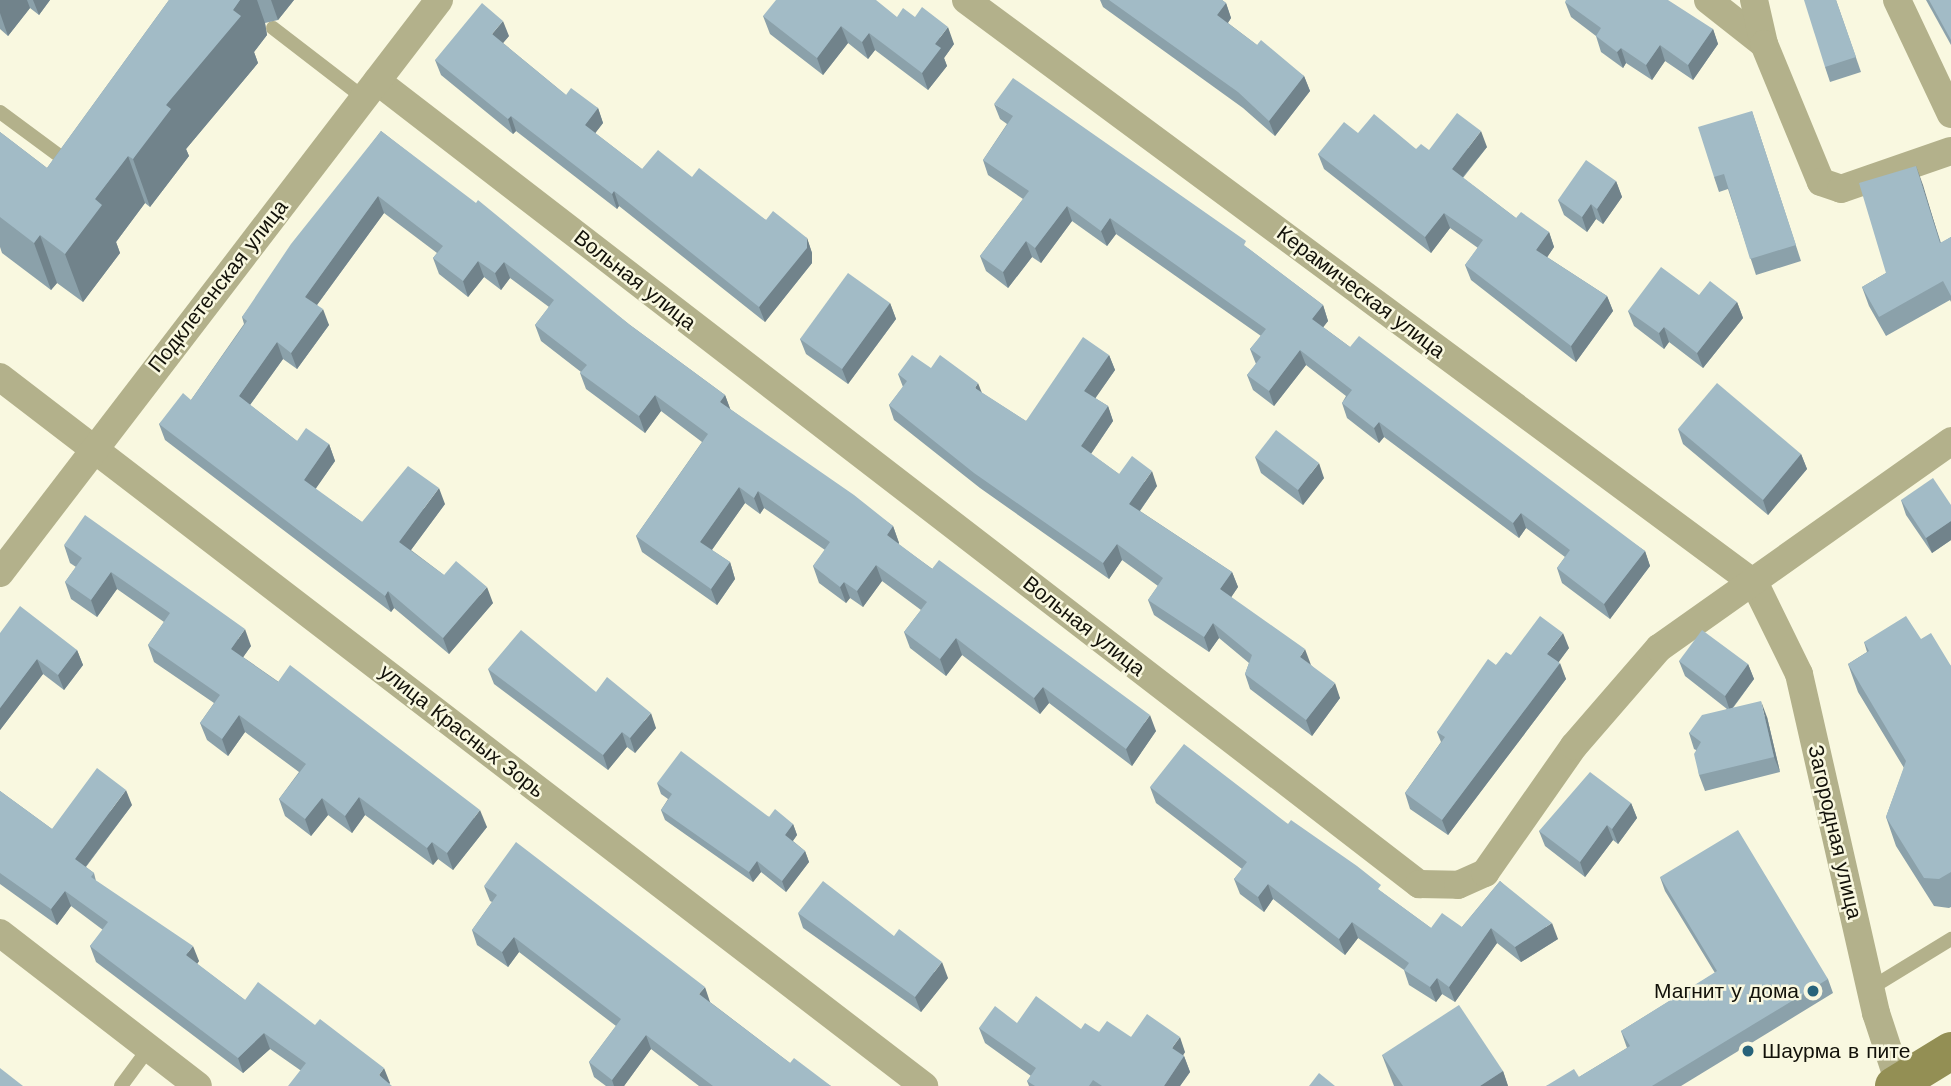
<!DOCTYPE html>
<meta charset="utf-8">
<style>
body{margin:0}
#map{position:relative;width:1951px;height:1086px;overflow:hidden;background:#f9f8e0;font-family:"Work Sans",sans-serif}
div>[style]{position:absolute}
.lane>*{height:14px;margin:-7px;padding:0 7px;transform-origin:7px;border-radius:7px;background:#b3b18b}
.street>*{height:28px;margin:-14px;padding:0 14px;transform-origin:14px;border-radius:14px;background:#b3b18b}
.secondary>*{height:38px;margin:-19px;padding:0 19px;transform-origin:19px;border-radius:19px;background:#938f54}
.wall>*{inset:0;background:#8ba1aa}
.shaded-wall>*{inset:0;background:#71838b}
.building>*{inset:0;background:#a2bbc6}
.dots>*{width:19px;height:19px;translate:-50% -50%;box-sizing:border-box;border:4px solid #f9f8e0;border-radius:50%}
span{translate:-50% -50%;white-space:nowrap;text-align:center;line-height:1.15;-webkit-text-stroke:5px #f9f8e0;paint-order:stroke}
.street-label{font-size:21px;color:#121109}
.poi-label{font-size:21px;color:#121109}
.right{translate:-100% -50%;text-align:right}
.left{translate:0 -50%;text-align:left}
</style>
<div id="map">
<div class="lane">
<div style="left:273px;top:28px;width:115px;rotate:37.6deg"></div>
<div style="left:0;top:112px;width:89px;rotate:36.4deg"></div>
<div style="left:1871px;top:988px;width:94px;rotate:-31.5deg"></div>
<div style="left:121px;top:1086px;width:47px;rotate:-53.6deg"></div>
</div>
<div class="street">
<div style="left:966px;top:0;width:982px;rotate:36.51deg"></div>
<div style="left:1755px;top:584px;width:100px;rotate:63.9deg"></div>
<div style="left:1799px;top:674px;width:348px;rotate:77.2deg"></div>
<div style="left:1876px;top:1013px;width:77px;rotate:71.8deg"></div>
<div style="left:1708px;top:0;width:71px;rotate:38.2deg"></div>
<div style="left:1754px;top:0;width:45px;rotate:77.2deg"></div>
<div style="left:1764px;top:44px;width:149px;rotate:67.6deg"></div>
<div style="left:1821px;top:182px;width:21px;rotate:19deg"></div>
<div style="left:1841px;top:189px;width:116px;rotate:-19.1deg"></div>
<div style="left:1897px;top:0;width:126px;rotate:64.7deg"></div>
<div style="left:377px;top:81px;width:1316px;rotate:37.62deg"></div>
<div style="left:1419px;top:884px;width:39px;rotate:1deg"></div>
<div style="left:1458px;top:885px;width:30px;rotate:-24deg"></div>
<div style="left:1485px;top:873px;width:155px;rotate:-55deg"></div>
<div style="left:1574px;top:746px;width:130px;rotate:-49.1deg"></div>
<div style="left:1659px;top:648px;width:358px;rotate:-35.3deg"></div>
<div style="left:0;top:377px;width:1165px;rotate:37.5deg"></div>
<div style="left:0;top:573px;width:722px;rotate:-52.54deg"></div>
<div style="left:0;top:933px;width:250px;rotate:37.7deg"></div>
</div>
<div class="secondary">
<div style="left:1894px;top:1086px;width:67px;rotate:-31.6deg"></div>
</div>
<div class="wall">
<div style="clip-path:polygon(0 0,50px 0,39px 15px,30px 8px,8px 36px,0 29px)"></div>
<div style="clip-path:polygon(169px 0,294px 0,278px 20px,265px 23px,267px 35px,254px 52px,258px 63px,186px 149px,189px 156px,150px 207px,145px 203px,116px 242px,120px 253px,83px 302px,57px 283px,51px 290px,2px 253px,0 247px,0 132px,47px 168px)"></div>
<div style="clip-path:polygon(1100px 0,1222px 0,1226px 3px,1231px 18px,1228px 23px,1257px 45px,1304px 76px,1310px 91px,1275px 136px,1243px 108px,1103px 7px)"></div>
<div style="clip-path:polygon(1836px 0,1861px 72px,1830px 82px,1825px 67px)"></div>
<div style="clip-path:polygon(1926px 0,1951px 0,1951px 45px)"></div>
<div style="clip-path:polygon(1565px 2px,1713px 29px,1718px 44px,1693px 80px,1665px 61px,1652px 80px,1626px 63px,1623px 68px,1601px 52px,1596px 36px,1571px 17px)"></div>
<div style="clip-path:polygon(763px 16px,897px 17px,954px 44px,944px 58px,947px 66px,928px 90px,875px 50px,868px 59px,848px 43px,823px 75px,770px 34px)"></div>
<div style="clip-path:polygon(509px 36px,503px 43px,566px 95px,598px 108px,603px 123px,595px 133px,642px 169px,692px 177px,766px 220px,807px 238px,812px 253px,812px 263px,765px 322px,619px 206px,617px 209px,516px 131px,513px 134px,441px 75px,435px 60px)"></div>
<div style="clip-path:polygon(994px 104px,1249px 249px,1323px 305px,1328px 321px,1323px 327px,1350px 347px,1645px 551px,1650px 566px,1610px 619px,1562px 583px,1557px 568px,1565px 557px,1526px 528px,1519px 538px,1384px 437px,1379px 443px,1347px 418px,1342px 403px,1346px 396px,1306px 365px,1274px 406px,1253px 390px,1247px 375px,1256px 364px,1250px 349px,1261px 336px,1116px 234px,1107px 246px,1072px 221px,1041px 263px,1032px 257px,1008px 288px,986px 271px,980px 256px,1023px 199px,988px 175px,983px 160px,1007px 124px,1000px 119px)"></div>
<div style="clip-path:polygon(1752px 111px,1801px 261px,1756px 275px,1728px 189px,1719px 192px,1714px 177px)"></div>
<div style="clip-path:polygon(381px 131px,630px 325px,725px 395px,730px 409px,893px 526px,899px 543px,898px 544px,1156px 731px,1132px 766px,1049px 703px,1040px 714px,962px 655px,946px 676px,910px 648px,904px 632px,921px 610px,882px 581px,863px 607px,850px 598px,846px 603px,819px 583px,813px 566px,825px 550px,764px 508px,760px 514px,745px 503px,712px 550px,730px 562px,735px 579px,717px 605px,642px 552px,636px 536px,702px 442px,661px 411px,645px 433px,586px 389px,580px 373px,581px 372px,541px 341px,535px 325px,549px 307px,510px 278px,501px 290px,484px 277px,468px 297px,439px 274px,433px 258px,437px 253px,384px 213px,317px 305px,329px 325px,297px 369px,283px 359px,250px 405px,297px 441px,329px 444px,335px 461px,315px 489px,362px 522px,445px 504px,411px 550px,444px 575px,493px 603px,449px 654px,394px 608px,391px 612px,165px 440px,159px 424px,191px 400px,244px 324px,242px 317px)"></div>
<div style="clip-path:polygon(1358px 133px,1416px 149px,1429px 150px,1487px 147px,1463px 178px,1516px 218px,1549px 232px,1554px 247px,1547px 257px,1607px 296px,1613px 311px,1576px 362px,1471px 280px,1465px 265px,1478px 248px,1450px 228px,1431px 253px,1324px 169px,1318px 154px)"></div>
<div style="clip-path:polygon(1916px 166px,1941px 243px,1951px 237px,1951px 302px,1950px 300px,1886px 336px,1869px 306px,1862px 287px,1886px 273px)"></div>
<div style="clip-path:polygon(1616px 181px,1622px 197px,1603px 224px,1596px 219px,1587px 232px,1564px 215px,1558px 200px)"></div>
<div style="clip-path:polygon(1699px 295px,1737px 302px,1743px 318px,1703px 368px,1669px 342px,1664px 349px,1634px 326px,1628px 311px)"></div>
<div style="clip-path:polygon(890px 303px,896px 319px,848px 384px,806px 354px,800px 339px)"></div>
<div style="clip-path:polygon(1109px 355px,1115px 370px,1095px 398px,1108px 406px,1113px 421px,1091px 454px,1119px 474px,1157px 486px,1140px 511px,1232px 572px,1238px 587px,1231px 597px,1311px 665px,1340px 698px,1312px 736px,1250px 689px,1245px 674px,1249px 663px,1219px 638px,1209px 652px,1154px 615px,1148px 600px,1158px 586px,1122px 560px,1109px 579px,980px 488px,894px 420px,889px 405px,903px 387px,898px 374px,931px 368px,982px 393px,1026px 421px)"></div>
<div style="clip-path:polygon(1678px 429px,1801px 454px,1807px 469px,1768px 515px,1683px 444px)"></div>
<div style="clip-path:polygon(1255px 457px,1324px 478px,1303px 505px,1261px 473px)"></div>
<div style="clip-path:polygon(1901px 500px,1951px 505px,1951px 540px,1932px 553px,1906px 515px)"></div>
<div style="clip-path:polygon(64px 545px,251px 646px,243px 657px,487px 827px,453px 870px,438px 859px,433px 865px,365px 815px,352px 833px,328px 815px,311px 836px,285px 816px,279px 799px,299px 772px,245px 732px,228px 756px,207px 740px,200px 723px,214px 703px,154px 662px,148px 645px,164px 622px,117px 589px,97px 617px,71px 599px,65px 582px,76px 567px,70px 563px)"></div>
<div style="clip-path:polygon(0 633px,77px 650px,83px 665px,64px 690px,43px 674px,0 730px)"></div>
<div style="clip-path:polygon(1921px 639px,1951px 666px,1951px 907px,1949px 908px,1934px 906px,1896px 846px,1886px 817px,1904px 768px,1858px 692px,1848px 664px,1867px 652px,1864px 642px)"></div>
<div style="clip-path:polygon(1569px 648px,1558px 662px,1566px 679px,1448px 835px,1410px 809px,1405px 793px,1441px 742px,1437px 732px,1496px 665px,1511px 655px)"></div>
<div style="clip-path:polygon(1679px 661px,1748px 664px,1754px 679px,1733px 708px,1767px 717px,1780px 772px,1705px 791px,1699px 775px,1696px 750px,1694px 749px,1689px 733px,1727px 709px,1685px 676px)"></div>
<div style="clip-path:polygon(488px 669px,596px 692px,656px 728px,635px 753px,627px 747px,608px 770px,494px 684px)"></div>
<div style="clip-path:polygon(657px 783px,793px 824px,797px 835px,793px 841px,805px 851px,809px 862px,786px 892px,761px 872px,753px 882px,665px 820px,661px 810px,668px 799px,661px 794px)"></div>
<div style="clip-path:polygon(1150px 787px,1288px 824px,1431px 928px,1462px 927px,1500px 881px,1558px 939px,1521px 962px,1497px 943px,1455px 1002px,1442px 994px,1436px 1002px,1409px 985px,1404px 970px,1358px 938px,1345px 955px,1273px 899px,1264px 912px,1240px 894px,1234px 879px,1242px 869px,1156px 803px)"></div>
<div style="clip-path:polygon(0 791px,52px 829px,132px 805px,86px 867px,94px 873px,96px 881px,199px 961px,197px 964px,245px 1000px,390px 1083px,300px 1070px,270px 1049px,243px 1073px,96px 962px,90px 946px,103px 930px,71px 906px,57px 925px,0 884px)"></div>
<div style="clip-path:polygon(1631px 803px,1637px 818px,1618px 844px,1613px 840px,1585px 877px,1545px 846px,1539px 831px)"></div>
<div style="clip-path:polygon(1660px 877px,1828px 979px,1833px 993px,1681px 1086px,1546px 1086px,1579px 1077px,1627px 1048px,1621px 1031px,1715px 973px,1665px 891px)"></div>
<div style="clip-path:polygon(484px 886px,710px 1002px,790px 1063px,831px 1086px,699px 1086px,651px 1049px,624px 1086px,606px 1086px,594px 1077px,589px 1062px,616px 1026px,519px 952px,508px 967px,477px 945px,472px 930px,492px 902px,490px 901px)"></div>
<div style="clip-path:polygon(798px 913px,948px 978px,921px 1012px,803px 928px)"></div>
<div style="clip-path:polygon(1017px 1023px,1081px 1029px,1131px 1037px,1185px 1052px,1183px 1055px,1184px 1056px,1190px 1072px,1180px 1086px,1029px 1086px,1027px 1081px,1031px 1076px,985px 1043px,979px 1028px)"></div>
<div style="clip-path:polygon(1382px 1055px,1503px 1071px,1508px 1086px,1394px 1086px)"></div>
</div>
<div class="shaded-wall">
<div style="clip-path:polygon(0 0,27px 0,30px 8px,8px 36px,0 13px)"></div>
<div style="clip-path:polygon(33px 0,50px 0,39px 15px)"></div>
<div style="clip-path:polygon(240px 0,257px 0,265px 23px,267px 35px,254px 52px,258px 63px,186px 149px,189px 156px,150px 207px,133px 159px,166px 105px)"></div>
<div style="clip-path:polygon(271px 0,294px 0,278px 20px)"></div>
<div style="clip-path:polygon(1226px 3px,1231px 18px,1223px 30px,1217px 15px)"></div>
<div style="clip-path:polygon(503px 21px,509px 36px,497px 50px,492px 34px)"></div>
<div style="clip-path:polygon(841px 26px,848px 43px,823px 75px,817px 58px)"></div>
<div style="clip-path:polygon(948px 27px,954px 44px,944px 58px,947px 66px,928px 90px,922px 73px,935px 44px)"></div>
<div style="clip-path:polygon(1713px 29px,1718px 44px,1693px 80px,1688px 65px)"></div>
<div style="clip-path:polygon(869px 33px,875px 50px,868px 59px,862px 42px)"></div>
<div style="clip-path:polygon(1660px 45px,1665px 61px,1652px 80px,1646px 65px)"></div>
<div style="clip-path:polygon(1621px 48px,1626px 63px,1623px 68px,1617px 52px)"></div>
<div style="clip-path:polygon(1304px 76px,1310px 91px,1275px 136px,1269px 121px)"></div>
<div style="clip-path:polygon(598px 108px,603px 123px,590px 140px,585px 125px)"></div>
<div style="clip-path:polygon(511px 116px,516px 131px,513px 134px,508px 119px)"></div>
<div style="clip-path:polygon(1481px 131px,1487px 147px,1457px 184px,1452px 169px)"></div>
<div style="clip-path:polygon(128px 156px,145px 203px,116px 242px,120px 253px,83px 302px,65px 254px,95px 199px)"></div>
<div style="clip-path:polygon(1916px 166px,1923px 185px,1946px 262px,1940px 243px)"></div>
<div style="clip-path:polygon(1616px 181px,1622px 197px,1603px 224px,1597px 209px)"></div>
<div style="clip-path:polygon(614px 191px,619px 206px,617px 209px,612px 194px)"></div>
<div style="clip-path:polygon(378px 196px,384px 213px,311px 313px,305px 297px)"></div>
<div style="clip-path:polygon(1591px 204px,1596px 219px,1587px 232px,1582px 217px)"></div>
<div style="clip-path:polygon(1067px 206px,1072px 221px,1041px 263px,1035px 248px)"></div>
<div style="clip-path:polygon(1444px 213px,1450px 228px,1431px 253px,1425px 237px)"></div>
<div style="clip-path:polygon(1110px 218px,1116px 234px,1107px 246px,1101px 231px)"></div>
<div style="clip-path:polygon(1549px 232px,1554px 247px,1542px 265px,1536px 250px)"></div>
<div style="clip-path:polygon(40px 235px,57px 283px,51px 290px,34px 243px)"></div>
<div style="clip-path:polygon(807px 238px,812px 253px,812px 263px,765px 322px,759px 307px)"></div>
<div style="clip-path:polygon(1026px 241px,1032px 257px,1008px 288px,1003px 272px)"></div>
<div style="clip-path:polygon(478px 261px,484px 277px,468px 297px,463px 281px)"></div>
<div style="clip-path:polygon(504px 262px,510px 278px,501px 290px,495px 273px)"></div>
<div style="clip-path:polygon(1607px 296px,1613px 311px,1576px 362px,1571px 346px)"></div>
<div style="clip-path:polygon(1737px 302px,1743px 318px,1703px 368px,1697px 353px)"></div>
<div style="clip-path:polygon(890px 303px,896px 319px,848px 384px,842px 369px)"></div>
<div style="clip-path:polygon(1323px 305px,1328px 321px,1318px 334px,1312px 319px)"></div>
<div style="clip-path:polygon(323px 309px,329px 325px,297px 369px,291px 353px)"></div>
<div style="clip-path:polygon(1664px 327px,1669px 342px,1664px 349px,1659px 333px)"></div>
<div style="clip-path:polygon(277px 342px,283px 359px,244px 413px,239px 396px)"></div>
<div style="clip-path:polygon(1300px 350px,1306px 365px,1274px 406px,1269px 391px)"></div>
<div style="clip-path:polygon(1109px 355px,1115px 370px,1090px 406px,1084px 391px)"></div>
<div style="clip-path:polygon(978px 383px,984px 398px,975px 388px)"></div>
<div style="clip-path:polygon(655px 395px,661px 411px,645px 433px,639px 416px)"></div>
<div style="clip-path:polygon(725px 395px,731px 411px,720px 402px)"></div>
<div style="clip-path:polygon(1108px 406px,1113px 421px,1086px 461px,1081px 446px)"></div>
<div style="clip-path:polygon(1379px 422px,1384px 437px,1379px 443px,1374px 428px)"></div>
<div style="clip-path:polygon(329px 444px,335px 461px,310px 497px,304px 480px)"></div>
<div style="clip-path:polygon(1801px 454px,1807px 469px,1768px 515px,1763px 500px)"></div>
<div style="clip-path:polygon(1319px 463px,1324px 478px,1303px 505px,1298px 490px)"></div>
<div style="clip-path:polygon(1152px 471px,1157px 486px,1134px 519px,1129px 504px)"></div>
<div style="clip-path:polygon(739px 487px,745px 503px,706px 558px,700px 542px)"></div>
<div style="clip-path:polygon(439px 488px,445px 504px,405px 558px,399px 542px)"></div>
<div style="clip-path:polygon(758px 491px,764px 508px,760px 514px,754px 498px)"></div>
<div style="clip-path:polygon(1521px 513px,1526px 528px,1519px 538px,1513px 523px)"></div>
<div style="clip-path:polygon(1951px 521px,1951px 540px,1932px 553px,1926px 538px)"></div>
<div style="clip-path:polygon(893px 526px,899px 543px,893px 551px,887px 535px)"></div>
<div style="clip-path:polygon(1117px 544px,1122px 560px,1109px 579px,1103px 563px)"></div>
<div style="clip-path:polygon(1645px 551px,1650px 566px,1610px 619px,1604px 604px)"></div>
<div style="clip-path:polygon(730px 562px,735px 579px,717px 605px,711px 589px)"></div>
<div style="clip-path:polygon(876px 565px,882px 581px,863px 607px,857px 591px)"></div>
<div style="clip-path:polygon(111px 572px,117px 589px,97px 617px,91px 600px)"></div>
<div style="clip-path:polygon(1232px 572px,1238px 587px,1226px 605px,1220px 589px)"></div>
<div style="clip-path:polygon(844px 582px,850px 598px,846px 603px,840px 587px)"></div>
<div style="clip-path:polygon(487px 587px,493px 603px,449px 654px,443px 638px)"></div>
<div style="clip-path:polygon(388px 591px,394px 608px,391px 612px,385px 596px)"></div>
<div style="clip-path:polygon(1213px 623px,1219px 638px,1209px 652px,1204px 637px)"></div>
<div style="clip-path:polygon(245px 629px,251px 646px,237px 666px,231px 649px)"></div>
<div style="clip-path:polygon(1563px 633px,1569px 648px,1553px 670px,1547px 654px)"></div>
<div style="clip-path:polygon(956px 638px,962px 655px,946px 676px,940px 659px)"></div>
<div style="clip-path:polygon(1305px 649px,1311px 665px,1300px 657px)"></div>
<div style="clip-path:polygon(77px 650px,83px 665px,64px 690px,58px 675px)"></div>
<div style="clip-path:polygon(37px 659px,43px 674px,0 730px,0 708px)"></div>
<div style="clip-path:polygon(1560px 663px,1566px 679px,1448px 835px,1442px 820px)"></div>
<div style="clip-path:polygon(1748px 664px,1754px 679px,1730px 711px,1725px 696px)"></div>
<div style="clip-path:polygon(1335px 683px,1340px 698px,1312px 736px,1306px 720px)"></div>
<div style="clip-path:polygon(1043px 687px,1049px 703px,1040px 714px,1034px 698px)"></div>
<div style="clip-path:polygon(1761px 701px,1767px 717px,1780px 772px,1774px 757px)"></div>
<div style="clip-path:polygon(651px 713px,656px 728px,635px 753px,630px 738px)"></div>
<div style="clip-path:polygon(239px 715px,245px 732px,228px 756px,222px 739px)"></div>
<div style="clip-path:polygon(1150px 715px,1156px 731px,1132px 766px,1126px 749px)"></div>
<div style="clip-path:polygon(622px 732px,627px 747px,608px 770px,603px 755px)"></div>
<div style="clip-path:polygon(126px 790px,132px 805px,80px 874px,75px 859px)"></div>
<div style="clip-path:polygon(359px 797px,365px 815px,352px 833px,345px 816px)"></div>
<div style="clip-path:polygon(322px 798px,328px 815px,311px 836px,305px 819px)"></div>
<div style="clip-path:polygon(1631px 803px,1637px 818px,1618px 844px,1612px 829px)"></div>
<div style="clip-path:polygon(480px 810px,487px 827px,453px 870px,447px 853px)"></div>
<div style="clip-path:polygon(793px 824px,797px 835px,789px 846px,785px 835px)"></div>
<div style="clip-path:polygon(1607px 825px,1613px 840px,1585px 877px,1580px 862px)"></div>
<div style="clip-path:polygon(432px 842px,438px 859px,433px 865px,427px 848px)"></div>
<div style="clip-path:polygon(805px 851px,809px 862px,786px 892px,782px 881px)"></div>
<div style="clip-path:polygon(757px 861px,761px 872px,753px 882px,749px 872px)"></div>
<div style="clip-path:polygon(1268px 884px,1273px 899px,1264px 912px,1258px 897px)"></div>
<div style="clip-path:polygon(65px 891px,71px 906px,57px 925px,51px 909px)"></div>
<div style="clip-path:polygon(1352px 922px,1358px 938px,1345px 955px,1339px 939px)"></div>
<div style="clip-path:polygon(1552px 923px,1558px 939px,1521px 962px,1515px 947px)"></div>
<div style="clip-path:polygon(1491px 928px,1497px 943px,1455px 1002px,1449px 987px)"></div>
<div style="clip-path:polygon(514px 937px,519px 952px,508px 967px,502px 952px)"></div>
<div style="clip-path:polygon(193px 946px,199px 961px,192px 971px,186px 955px)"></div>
<div style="clip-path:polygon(942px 962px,948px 978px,921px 1012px,915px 997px)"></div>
<div style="clip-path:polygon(1437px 978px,1442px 994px,1436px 1002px,1430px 987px)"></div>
<div style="clip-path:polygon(705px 987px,710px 1002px,704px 1009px,699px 994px)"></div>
<div style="clip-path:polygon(264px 1033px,270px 1049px,243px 1073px,238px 1058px)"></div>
<div style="clip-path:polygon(646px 1035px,651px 1049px,624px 1086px,614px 1086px,612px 1080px)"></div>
<div style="clip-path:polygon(1180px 1037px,1185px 1052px,1178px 1063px,1172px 1048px)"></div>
<div style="clip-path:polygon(1184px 1056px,1190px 1072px,1180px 1086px,1164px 1086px)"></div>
<div style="clip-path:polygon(384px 1068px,390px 1083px,388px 1086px,379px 1075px)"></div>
<div style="clip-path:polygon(1503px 1071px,1508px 1086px,1480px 1086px)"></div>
</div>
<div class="building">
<div style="clip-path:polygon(169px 0,240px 0,233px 10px,241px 16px,166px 105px,171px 109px,133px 159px,128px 156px,95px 199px,102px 205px,65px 254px,40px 235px,34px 243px,0 217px,0 132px,47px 168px)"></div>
<div style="clip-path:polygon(776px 0,876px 0,897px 17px,903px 8px,915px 17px,922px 7px,948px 27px,935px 44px,941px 48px,922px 73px,869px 33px,862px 42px,841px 26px,817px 58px,763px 16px)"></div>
<div style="clip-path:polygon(1109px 0,1222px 0,1226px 3px,1217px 15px,1257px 45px,1261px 40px,1304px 76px,1269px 121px,1238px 92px)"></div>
<div style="clip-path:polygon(1566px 0,1668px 0,1713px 29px,1688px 65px,1660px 45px,1646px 65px,1621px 48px,1617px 52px,1596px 36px,1601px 28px,1565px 2px)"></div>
<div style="clip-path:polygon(1804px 0,1836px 0,1856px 57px,1825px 67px)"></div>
<div style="clip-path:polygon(1929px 0,1951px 0,1951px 40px)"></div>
<div style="clip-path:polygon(482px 3px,503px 21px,492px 34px,566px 95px,571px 88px,598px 108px,585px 125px,642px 169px,658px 150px,692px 177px,699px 168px,766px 220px,773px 211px,807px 238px,807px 248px,759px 307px,614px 191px,612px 194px,511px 116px,508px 119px,435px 60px)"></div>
<div style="clip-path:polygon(1013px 78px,1246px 241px,1244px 245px,1323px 305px,1312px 319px,1350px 347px,1359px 336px,1645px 551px,1604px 604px,1557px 568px,1570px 550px,1521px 513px,1513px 523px,1379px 422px,1374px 428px,1342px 403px,1352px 390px,1300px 350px,1269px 391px,1247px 375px,1261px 357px,1250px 349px,1266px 329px,1110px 218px,1101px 231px,1067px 206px,1035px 248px,1026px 241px,1003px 272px,980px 256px,1029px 191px,983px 160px,1013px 116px,994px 104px)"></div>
<div style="clip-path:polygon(1752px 111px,1796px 245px,1750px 259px,1724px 174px,1714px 177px,1698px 127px)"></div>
<div style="clip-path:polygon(1457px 113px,1481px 131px,1452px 169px,1516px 218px,1521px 212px,1549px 232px,1536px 250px,1607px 296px,1571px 346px,1465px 265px,1483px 240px,1444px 213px,1425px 237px,1318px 154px,1344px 122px,1358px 133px,1374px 114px,1416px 149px,1421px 144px,1429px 150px)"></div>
<div style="clip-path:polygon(381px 131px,476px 203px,478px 200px,630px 325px,725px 395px,720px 402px,854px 495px,893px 526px,887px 535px,932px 569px,939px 560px,1150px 715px,1126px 749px,1043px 687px,1034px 698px,956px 638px,940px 659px,904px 632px,927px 602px,876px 565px,857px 591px,844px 582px,840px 587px,813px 566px,830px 542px,758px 491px,754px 498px,739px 487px,700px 542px,730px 562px,711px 589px,636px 536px,708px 434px,655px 395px,639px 416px,580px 373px,587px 365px,535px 325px,554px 300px,504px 262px,495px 273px,478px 261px,463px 281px,433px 258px,443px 246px,378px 196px,305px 297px,323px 309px,291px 353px,277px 342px,239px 396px,297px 441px,306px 428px,329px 444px,304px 480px,362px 522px,408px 466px,439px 488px,399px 542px,444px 575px,456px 561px,487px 587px,443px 638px,388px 591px,385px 596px,159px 424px,183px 393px,191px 400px,247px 321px,242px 317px,291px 244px)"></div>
<div style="clip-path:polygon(1586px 160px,1616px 181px,1597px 209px,1591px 204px,1582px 217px,1558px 200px)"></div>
<div style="clip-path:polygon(1916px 166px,1940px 243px,1951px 237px,1951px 296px,1943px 281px,1879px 317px,1862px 287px,1886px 273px,1859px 183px)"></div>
<div style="clip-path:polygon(1661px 267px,1699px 295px,1710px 281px,1737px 302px,1697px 353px,1664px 327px,1659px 333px,1628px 311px)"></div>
<div style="clip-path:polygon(848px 273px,890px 303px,842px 369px,800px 339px)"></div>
<div style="clip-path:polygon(1083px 337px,1109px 355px,1084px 391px,1108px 406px,1081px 446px,1119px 474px,1132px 456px,1152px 471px,1129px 504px,1232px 572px,1220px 589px,1305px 649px,1300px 657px,1335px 683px,1306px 720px,1245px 674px,1252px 655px,1213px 623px,1204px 637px,1148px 600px,1163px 578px,1117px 544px,1103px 563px,974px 473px,889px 405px,907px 381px,898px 374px,912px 355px,931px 368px,940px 355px,978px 383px,975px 388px,1026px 421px)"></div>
<div style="clip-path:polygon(1717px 383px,1801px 454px,1763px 500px,1678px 429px)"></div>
<div style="clip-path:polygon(1276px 430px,1319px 463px,1298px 490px,1255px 457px)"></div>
<div style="clip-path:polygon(1933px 478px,1951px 505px,1951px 521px,1926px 538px,1901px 500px)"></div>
<div style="clip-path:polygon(85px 515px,245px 629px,231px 649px,278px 682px,290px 665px,480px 810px,447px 853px,432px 842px,427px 848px,359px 797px,345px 816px,322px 798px,305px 819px,279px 799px,306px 764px,239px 715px,222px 739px,200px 723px,220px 695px,148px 645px,170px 613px,111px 572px,91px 600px,65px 582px,82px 558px,64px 545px)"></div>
<div style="clip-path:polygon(20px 606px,77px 650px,58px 675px,37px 659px,0 708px,0 633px)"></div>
<div style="clip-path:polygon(1540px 616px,1563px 633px,1547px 654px,1560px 663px,1442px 820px,1405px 793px,1445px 737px,1437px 732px,1488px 659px,1496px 665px,1506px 652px,1511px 655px)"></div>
<div style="clip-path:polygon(1906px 616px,1921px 639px,1931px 633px,1951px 666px,1951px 872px,1939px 879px,1924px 878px,1886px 817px,1906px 761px,1848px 664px,1869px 651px,1864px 642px)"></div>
<div style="clip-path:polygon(521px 630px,596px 692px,607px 677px,651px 713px,630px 738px,622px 732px,603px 755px,488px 669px)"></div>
<div style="clip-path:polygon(1702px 630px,1748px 664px,1725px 696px,1679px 661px)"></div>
<div style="clip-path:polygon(1761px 701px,1774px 757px,1699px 775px,1694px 754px,1701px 742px,1689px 733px,1702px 715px)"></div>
<div style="clip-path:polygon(1184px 744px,1288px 824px,1291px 820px,1357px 866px,1381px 885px,1378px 889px,1431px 928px,1442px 913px,1462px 927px,1500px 881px,1552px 923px,1515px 947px,1491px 928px,1449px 987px,1437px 978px,1430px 987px,1404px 970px,1409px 963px,1352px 922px,1339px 939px,1268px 884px,1258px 897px,1234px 879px,1247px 862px,1150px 787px)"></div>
<div style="clip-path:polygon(681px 751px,769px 817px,775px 809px,793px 824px,785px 835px,805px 851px,782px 881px,757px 861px,749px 872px,661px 810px,672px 794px,657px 783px)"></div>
<div style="clip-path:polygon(97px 768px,126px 790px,75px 859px,94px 873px,91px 877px,193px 946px,186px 955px,245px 1000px,258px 982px,315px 1025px,320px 1019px,384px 1068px,379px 1075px,392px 1086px,288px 1086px,306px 1063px,264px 1033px,238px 1058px,90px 946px,108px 922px,65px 891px,51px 909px,0 873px,0 791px,52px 829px)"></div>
<div style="clip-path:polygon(1590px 772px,1631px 803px,1612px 829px,1607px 825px,1580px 862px,1539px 831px)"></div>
<div style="clip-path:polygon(1738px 830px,1828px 979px,1652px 1086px,1546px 1086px,1574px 1069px,1579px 1077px,1630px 1046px,1621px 1031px,1717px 971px,1660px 877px)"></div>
<div style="clip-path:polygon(516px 842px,705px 987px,699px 994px,790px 1063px,794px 1058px,831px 1086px,713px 1086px,646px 1035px,612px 1080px,589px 1062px,621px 1019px,514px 937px,502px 952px,472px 930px,497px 895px,484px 886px)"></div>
<div style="clip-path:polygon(823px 881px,894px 936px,899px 929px,942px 962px,915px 997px,798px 913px)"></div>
<div style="clip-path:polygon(1036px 996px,1081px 1029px,1085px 1023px,1099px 1032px,1107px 1021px,1131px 1037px,1147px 1014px,1180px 1037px,1172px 1048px,1184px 1056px,1164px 1086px,1102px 1086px,1093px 1080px,1089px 1086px,1035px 1086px,1027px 1081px,1036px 1068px,979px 1028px,995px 1006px,1017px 1023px)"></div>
<div style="clip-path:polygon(1459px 1005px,1503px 1071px,1480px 1086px,1403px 1086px,1382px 1055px)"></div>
<div style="clip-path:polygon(0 1068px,23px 1086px,0 1086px)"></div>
<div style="clip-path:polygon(1319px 1073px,1335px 1086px,1309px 1086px)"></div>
</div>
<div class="dots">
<div style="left:1813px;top:991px;background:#27637a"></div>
<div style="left:1748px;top:1051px;background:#27637a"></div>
</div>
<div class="street-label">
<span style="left:635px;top:280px;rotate:38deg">Вольная улица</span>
<span style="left:218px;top:286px;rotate:-52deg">Подклетенская улица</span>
<span style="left:1361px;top:292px;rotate:37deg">Керамическая улица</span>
<span style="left:1084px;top:626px;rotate:38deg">Вольная улица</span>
<span style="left:462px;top:731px;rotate:38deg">улица Красных Зорь</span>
<span style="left:1835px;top:832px;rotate:77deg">Загородная улица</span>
</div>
<div class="poi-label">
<span class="right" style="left:1799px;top:991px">Магнит у дома</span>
<span class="left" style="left:1762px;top:1051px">Шаурма в пите</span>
</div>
</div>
